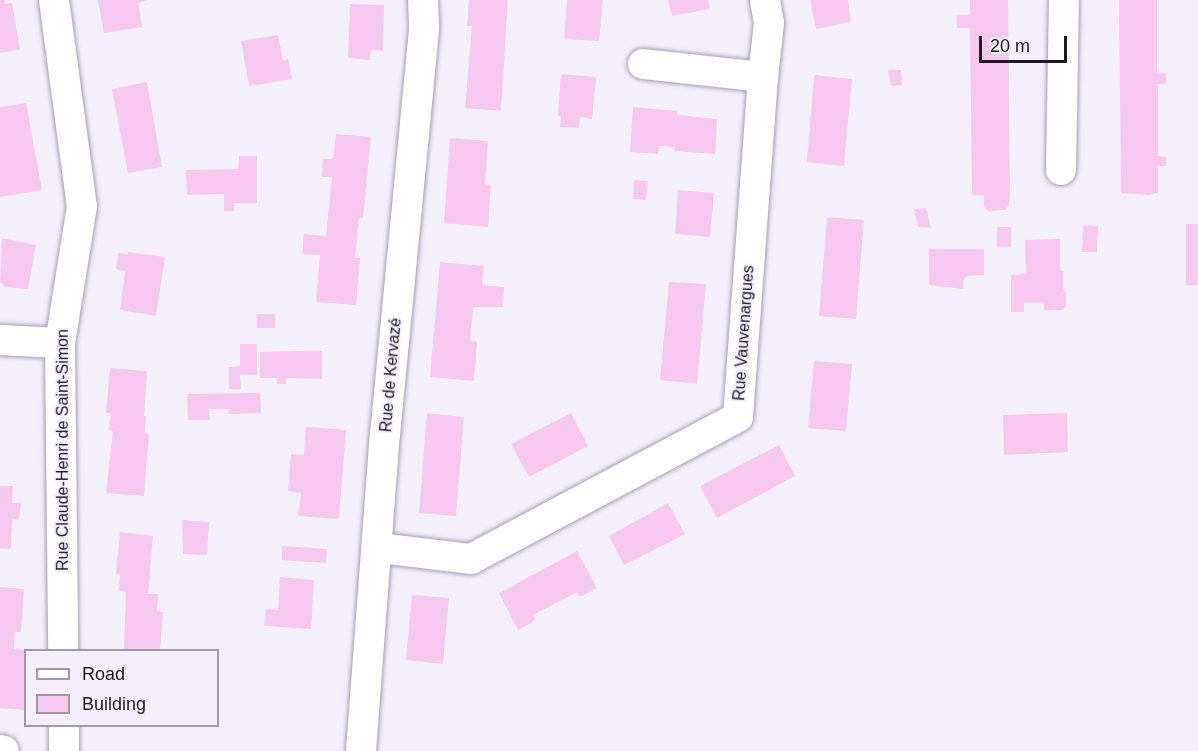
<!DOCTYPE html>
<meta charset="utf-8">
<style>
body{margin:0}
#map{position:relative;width:1198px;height:751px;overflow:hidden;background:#f4f0fb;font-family:Helvetica,sans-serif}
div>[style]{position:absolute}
.building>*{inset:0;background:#f6c8ef}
.roads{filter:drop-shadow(0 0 2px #a89eb7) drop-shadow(0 0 2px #a89eb7)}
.minor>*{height:30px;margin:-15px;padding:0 15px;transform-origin:15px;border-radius:15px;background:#fff}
span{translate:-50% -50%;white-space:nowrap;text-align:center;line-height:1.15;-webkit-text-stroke:4.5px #f4f0fb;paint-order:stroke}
.street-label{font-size:16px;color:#1d1922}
.legend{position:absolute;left:24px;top:649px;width:195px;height:78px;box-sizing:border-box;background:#f4f0fb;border:2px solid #9e9aa4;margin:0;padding:8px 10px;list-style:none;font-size:18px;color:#1d1922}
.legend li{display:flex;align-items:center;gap:12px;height:30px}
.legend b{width:30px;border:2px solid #9e9aa4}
.scale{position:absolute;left:979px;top:36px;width:88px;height:27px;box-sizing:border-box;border:3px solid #1d1922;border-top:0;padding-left:8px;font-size:18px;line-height:21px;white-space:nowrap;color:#1d1922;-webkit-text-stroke:4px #f4f0fb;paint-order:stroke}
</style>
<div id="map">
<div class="building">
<div style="clip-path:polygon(0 0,5px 0,5px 4px,12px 3px,20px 49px,0 53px)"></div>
<div style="clip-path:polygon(98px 0,147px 0,138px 3px,142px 27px,104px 33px)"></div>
<div style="clip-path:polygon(469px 0,508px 0,501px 111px,465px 108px,472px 26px,467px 26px)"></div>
<div style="clip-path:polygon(567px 0,603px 0,599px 41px,564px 39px)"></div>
<div style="clip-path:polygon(668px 0,708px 0,710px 9px,672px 16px)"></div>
<div style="clip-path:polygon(810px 0,848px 0,851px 22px,816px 29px)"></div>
<div style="clip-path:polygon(970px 0,1008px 0,1010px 195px,1009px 206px,1005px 210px,988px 211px,984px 207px,984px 195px,972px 195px,970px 28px,957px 28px,957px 15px,970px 15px)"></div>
<div style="clip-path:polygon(1119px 0,1157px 0,1157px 73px,1166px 73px,1166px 84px,1158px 84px,1158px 156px,1166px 157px,1166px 166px,1158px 166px,1158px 193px,1149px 195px,1121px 193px)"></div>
<div style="clip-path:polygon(350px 4px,384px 5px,383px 51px,371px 50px,370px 60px,348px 58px)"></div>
<div style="clip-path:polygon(278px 35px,283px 61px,288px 59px,292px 79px,249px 86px,241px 41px)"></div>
<div style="clip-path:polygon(888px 70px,901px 70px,902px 85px,891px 86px)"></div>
<div style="clip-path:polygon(561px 74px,596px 77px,592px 119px,580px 117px,579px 128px,560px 127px,561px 116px,558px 116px)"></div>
<div style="clip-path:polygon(814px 75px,852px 79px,844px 166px,807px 162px)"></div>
<div style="clip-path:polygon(147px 82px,162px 167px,128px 173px,112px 89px)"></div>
<div style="clip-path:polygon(26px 103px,42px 190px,0 197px,0 107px)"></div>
<div style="clip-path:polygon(633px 107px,678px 111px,677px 115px,717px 119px,715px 154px,674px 151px,675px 147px,659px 146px,658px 154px,630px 152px)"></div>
<div style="clip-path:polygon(336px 134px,371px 137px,363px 218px,359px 218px,355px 258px,360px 258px,356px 305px,316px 302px,320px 255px,302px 254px,304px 234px,326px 236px,332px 177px,322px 177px,323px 159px,333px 159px)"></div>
<div style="clip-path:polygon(450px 138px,488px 141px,485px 184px,491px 185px,488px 227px,444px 223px)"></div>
<div style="clip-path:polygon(239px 156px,257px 156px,257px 203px,234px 203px,234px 211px,224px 211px,224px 194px,187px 195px,186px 170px,238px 169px)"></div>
<div style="clip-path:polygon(634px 180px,648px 181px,646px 200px,633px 199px)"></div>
<div style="clip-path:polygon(678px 190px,714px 193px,710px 237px,675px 234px)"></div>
<div style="clip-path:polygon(926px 208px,931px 228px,918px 227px,914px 209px)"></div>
<div style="clip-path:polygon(827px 217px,864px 220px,856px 319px,819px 316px)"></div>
<div style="clip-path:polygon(1186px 224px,1198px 224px,1198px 285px,1186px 285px)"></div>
<div style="clip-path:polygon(1083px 225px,1098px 226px,1097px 252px,1082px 252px)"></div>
<div style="clip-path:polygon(997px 227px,1011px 227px,1011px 247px,997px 247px)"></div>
<div style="clip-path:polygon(2px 238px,36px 245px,28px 289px,4px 287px,4px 284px,0 283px)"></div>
<div style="clip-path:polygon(1060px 239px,1060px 270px,1063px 271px,1063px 289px,1066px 292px,1066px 306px,1063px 310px,1044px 310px,1044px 303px,1024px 303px,1024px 312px,1011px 312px,1011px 275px,1026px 274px,1025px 240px)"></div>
<div style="clip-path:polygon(929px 249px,984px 249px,984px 275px,967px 276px,963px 280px,963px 289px,929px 285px)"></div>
<div style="clip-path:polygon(128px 252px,165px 257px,156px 316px,120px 310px,125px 271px,116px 269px,118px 253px,128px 254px)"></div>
<div style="clip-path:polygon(440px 262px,484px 266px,482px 285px,504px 287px,503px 307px,473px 307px,470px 341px,477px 342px,474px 381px,430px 377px)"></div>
<div style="clip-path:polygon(669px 282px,706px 284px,697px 384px,660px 380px)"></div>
<div style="clip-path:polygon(257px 314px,275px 314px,275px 328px,257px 328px)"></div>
<div style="clip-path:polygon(240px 344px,257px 344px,257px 375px,240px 375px,241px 389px,229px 389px,229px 367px,240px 366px)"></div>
<div style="clip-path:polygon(301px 351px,322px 351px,322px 379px,286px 378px,286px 384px,277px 384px,277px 378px,260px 378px,260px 352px)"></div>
<div style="clip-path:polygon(814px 361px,852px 364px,846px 431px,808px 428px)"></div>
<div style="clip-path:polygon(110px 368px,147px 371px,144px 416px,146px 416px,145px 433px,149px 434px,144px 496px,106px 493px,113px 431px,109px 430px,111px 413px,106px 413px)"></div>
<div style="clip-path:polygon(260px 393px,261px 413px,229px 414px,229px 409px,209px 409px,210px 420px,188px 420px,187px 394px)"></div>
<div style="clip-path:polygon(427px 413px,464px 417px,456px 516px,419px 513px)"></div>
<div style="clip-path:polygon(571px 413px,588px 446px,529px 477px,511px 444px)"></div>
<div style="clip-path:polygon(1067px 413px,1068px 452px,1004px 455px,1003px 415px)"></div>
<div style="clip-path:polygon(306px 427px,346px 430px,339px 519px,298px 516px,301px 493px,288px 491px,291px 454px,304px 455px)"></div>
<div style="clip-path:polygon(779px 445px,795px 476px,717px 518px,700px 486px)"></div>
<div style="clip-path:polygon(0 486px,13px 486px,12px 503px,21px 503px,19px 520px,12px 519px,11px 549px,0 548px)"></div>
<div style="clip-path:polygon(668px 503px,685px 534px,624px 565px,609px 536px)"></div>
<div style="clip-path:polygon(182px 520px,209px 522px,207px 555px,183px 554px)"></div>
<div style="clip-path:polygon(120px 532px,153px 536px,148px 594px,158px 594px,157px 611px,163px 612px,160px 650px,124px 650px,126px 592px,119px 591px,120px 575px,116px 574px)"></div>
<div style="clip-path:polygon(282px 546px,327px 549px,326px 563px,282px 560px)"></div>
<div style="clip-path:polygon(577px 551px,597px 588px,580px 597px,577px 592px,533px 615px,536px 620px,518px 630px,499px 593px)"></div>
<div style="clip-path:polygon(280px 577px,314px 580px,311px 629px,264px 626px,266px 609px,278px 610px)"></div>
<div style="clip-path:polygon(0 587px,24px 589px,21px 632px,15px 632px,14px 649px,25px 650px,25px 710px,0 708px)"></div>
<div style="clip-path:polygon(412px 595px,449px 598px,443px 664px,406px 660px)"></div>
</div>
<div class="roads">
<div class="minor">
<div style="left:54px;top:0;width:208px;rotate:82.3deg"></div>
<div style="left:82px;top:206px;width:139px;rotate:99.1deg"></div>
<div style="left:60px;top:343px;width:307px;rotate:89.4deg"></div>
<div style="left:643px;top:64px;width:121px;rotate:6.2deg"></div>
<div style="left:1061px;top:170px;width:170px;rotate:-89deg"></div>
<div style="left:0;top:340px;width:60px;rotate:2.9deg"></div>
<div style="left:379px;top:548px;width:93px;rotate:6.8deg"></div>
<div style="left:471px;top:559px;width:302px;rotate:-28deg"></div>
<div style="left:738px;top:417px;width:341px;rotate:-85.8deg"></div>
<div style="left:763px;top:77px;width:54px;rotate:-83.7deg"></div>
<div style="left:769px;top:23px;width:23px;rotate:-100deg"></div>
<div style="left:64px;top:726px;width:25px;rotate:90deg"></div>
<div style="left:0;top:750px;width:4px;rotate:14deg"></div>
<div style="left:361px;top:751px;width:317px;rotate:-85.7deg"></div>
<div style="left:385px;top:435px;width:410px;rotate:-84.5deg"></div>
<div style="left:424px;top:27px;width:27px;rotate:-92deg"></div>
</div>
</div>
<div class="street-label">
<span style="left:744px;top:333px;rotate:-86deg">Rue Vauvenargues</span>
<span style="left:391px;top:375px;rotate:-85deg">Rue de Kervazé</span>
<span style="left:63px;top:450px;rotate:-90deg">Rue Claude-Henri de Saint-Simon</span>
</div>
<ul class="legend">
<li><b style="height:8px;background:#fff"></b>Road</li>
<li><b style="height:16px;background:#f6c8ef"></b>Building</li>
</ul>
<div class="scale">20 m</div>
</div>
